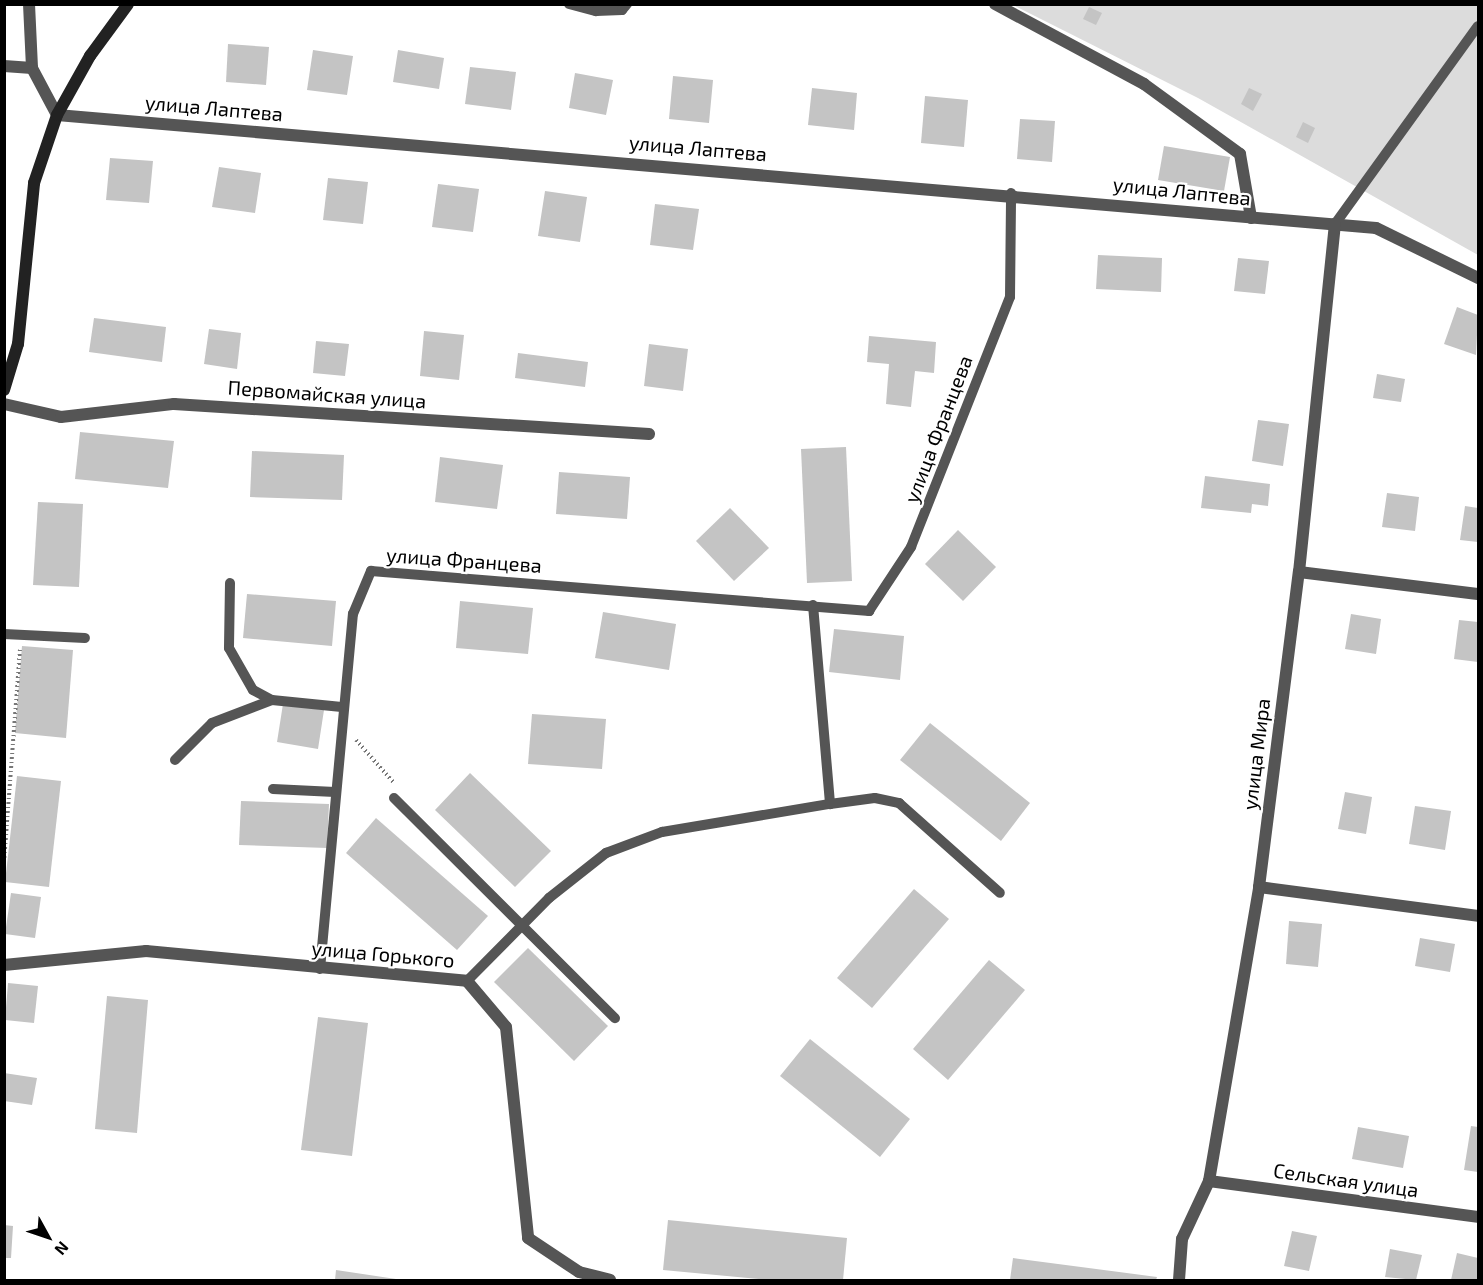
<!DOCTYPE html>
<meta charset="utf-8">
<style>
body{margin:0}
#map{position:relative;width:1483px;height:1285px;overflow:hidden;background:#fff;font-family:"Exo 2",sans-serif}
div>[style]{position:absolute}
.green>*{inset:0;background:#dcdcdc}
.building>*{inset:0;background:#c4c4c4}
.path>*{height:4px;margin-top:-2px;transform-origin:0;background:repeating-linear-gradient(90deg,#777 0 1.5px,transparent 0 4.5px)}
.lane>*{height:10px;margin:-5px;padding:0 5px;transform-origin:5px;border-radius:5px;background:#555}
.street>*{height:12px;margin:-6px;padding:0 6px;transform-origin:6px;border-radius:6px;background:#555}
.secondary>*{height:12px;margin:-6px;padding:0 6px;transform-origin:6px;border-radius:6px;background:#222}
span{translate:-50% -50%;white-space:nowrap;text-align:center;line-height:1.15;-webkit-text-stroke:4.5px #fff;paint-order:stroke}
.street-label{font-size:20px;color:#000}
.frame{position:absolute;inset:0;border:6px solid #000;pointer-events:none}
.north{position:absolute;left:18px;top:1207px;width:60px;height:60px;-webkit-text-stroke:4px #fff;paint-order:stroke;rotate:130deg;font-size:16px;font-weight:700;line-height:24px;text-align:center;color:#000}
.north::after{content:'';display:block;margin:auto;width:21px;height:27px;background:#000;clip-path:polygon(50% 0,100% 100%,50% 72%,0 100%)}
</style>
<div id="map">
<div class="green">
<div style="clip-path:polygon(1013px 5px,1478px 5px,1478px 255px,1198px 98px)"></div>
</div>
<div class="building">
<div style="clip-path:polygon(1089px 7px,1102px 13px,1096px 25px,1083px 19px)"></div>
<div style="clip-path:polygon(228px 44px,269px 47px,266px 85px,226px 82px)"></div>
<div style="clip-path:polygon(313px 50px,353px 56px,347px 95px,307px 90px)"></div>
<div style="clip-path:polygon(398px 50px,444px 58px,439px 89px,393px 82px)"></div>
<div style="clip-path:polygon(470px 67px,516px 72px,511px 110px,465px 104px)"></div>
<div style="clip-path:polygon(575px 73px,613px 80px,606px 115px,569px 108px)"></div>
<div style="clip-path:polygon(673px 76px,713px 80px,709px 123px,669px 119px)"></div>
<div style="clip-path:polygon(812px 88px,857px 93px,854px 130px,808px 125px)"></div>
<div style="clip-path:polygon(1249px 88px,1262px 94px,1253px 111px,1241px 104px)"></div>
<div style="clip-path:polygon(925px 96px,968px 100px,964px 147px,921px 143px)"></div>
<div style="clip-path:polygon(1020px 119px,1055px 121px,1052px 162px,1017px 159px)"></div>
<div style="clip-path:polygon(1303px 122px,1315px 128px,1308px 143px,1296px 137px)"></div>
<div style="clip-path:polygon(1164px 146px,1230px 157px,1224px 191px,1158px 180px)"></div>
<div style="clip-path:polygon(110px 158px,153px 161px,149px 203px,106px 200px)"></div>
<div style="clip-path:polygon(219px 167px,261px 173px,255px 213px,212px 207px)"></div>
<div style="clip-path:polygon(328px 178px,368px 182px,363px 224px,323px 220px)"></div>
<div style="clip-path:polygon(438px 184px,479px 189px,473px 232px,432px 227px)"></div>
<div style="clip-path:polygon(545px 191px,587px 197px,580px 242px,538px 236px)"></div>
<div style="clip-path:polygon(655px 204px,699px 209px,693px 250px,650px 245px)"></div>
<div style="clip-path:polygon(1098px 255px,1162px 258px,1161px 292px,1096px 289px)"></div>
<div style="clip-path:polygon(1238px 258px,1269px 261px,1265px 294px,1234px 291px)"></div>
<div style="clip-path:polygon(1457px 307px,1478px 315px,1476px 355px,1444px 344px)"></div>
<div style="clip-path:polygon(94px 318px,166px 327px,162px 362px,89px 352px)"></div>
<div style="clip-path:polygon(209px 329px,241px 333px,237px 369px,204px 364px)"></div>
<div style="clip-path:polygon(424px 331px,464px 335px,459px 380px,420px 376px)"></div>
<div style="clip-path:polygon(869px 336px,936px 342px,934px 373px,915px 371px,911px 407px,886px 404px,889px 364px,867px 362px)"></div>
<div style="clip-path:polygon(316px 341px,349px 344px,345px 376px,313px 373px)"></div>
<div style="clip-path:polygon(649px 344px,688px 349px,683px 391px,644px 386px)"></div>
<div style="clip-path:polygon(518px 353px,588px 362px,585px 387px,515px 378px)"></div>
<div style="clip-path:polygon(1377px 374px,1405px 379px,1401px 402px,1373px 398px)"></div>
<div style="clip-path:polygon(1258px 420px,1289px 424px,1283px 466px,1252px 461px)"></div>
<div style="clip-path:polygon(80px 432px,174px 441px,168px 488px,75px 479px)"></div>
<div style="clip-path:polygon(846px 447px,852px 581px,807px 583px,801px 449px)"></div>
<div style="clip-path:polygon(252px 451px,344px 455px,342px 500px,250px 497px)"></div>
<div style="clip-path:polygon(440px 457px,503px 465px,497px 509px,435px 502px)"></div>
<div style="clip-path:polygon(559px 472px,630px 477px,627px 519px,556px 514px)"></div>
<div style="clip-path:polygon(1205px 476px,1270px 484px,1268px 506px,1252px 504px,1251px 513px,1201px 508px)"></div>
<div style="clip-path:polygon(1387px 493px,1419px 497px,1415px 531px,1382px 527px)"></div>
<div style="clip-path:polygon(38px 502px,83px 504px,79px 587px,33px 585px)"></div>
<div style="clip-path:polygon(1465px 506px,1478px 508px,1478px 542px,1460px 540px)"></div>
<div style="clip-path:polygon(730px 508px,769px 548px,734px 581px,696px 541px)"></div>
<div style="clip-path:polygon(958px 530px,996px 567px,963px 601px,925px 564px)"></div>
<div style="clip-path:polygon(247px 594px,336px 601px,332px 646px,243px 638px)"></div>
<div style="clip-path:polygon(460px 601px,533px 608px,528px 654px,456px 648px)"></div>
<div style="clip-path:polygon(603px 612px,676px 624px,669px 670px,595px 658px)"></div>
<div style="clip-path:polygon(1351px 614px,1381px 619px,1376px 654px,1345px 649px)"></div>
<div style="clip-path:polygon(1459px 620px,1478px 622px,1478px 662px,1454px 659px)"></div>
<div style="clip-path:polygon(834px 629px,904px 636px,900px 680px,829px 672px)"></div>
<div style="clip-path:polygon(22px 646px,73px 650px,66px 738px,15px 733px)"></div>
<div style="clip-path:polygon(283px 704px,324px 710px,318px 749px,277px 742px)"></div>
<div style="clip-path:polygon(532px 714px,606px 719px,602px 769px,528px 764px)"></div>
<div style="clip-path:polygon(930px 723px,1030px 803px,1001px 841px,900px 760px)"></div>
<div style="clip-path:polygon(470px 773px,551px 851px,515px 887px,435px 810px)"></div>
<div style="clip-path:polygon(17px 776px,61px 781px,49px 887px,5px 882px)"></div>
<div style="clip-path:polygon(1345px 792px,1372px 797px,1366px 834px,1338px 829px)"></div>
<div style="clip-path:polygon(241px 801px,329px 804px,327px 848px,239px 845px)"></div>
<div style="clip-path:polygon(1415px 806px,1451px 811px,1445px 850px,1409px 844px)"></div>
<div style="clip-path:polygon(376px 818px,488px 916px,457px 950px,346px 853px)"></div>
<div style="clip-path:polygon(914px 889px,949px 919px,872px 1008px,837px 978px)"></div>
<div style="clip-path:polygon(11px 893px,41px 897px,35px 938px,5px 934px)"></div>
<div style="clip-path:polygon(1289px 921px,1322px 924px,1318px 967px,1286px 964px)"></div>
<div style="clip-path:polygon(1420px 938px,1455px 944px,1450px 972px,1415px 966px)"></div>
<div style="clip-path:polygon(528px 948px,608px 1026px,574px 1061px,494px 982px)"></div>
<div style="clip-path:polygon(989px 960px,1025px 990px,948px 1080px,913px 1049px)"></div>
<div style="clip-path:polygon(8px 983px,38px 986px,34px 1023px,5px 1020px)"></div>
<div style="clip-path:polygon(107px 996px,148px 1000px,137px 1133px,95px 1129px)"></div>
<div style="clip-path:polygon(318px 1017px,368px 1023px,352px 1156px,301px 1150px)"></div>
<div style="clip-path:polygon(810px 1039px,910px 1119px,880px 1157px,780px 1076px)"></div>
<div style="clip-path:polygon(4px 1073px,37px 1078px,32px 1105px,4px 1101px)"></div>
<div style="clip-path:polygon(1471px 1126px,1478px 1127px,1478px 1172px,1464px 1170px)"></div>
<div style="clip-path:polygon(1358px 1127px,1409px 1136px,1403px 1168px,1352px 1159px)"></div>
<div style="clip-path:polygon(668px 1220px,847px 1238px,843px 1280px,770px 1280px,663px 1270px)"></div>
<div style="clip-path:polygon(4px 1225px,13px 1226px,11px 1258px,4px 1258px)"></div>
<div style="clip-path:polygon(1292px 1231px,1317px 1236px,1309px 1271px,1284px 1266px)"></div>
<div style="clip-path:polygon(1390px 1249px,1422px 1255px,1416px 1280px,1385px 1277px)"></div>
<div style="clip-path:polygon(1457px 1253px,1478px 1258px,1478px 1280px,1451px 1280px)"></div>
<div style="clip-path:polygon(1013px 1258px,1157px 1277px,1156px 1280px,1010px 1280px)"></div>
<div style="clip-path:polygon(336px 1270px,396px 1279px,396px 1280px,335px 1280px)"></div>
</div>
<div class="path">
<div style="left:356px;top:740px;width:57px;rotate:48.5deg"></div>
<div style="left:4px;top:862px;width:213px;rotate:-85.7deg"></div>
</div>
<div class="lane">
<div style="left:569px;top:4px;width:28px;rotate:15deg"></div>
<div style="left:596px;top:11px;width:26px;rotate:-2deg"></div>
<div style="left:622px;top:10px;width:8px;rotate:-50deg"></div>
<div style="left:1335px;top:224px;width:244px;rotate:-54.2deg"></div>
<div style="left:230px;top:583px;width:65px;rotate:90.9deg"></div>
<div style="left:229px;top:648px;width:48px;rotate:60.3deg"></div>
<div style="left:253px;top:690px;width:21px;rotate:28deg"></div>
<div style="left:272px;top:700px;width:70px;rotate:5.7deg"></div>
<div style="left:813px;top:605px;width:200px;rotate:85.1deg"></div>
<div style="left:4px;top:634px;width:81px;rotate:2.8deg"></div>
<div style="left:175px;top:760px;width:52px;rotate:-45deg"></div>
<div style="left:212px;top:723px;width:64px;rotate:-21deg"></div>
<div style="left:273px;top:789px;width:62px;rotate:2.8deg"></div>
<div style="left:394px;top:798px;width:312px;rotate:44.9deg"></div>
<div style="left:320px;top:969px;width:357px;rotate:-84.7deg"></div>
<div style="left:353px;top:614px;width:47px;rotate:-67.3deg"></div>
<div style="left:371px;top:571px;width:500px;rotate:4.6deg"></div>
<div style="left:869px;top:611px;width:77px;rotate:-56.7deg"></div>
<div style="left:911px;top:547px;width:269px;rotate:-68.4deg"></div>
<div style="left:1010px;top:297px;width:104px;rotate:-89.4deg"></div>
<div style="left:467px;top:981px;width:117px;rotate:-45.3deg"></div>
<div style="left:549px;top:898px;width:73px;rotate:-38.3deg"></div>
<div style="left:606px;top:853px;width:60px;rotate:-20.6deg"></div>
<div style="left:662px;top:832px;width:170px;rotate:-9.5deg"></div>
<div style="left:830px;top:804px;width:45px;rotate:-7.6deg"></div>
<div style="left:875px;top:798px;width:25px;rotate:12deg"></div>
<div style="left:899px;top:803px;width:135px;rotate:41.7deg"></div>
</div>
<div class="street">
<div style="left:29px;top:4px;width:64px;rotate:87.3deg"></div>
<div style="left:995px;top:4px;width:169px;rotate:28.2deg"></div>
<div style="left:1144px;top:84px;width:119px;rotate:36.1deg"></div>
<div style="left:1240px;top:154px;width:65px;rotate:80.2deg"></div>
<div style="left:4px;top:66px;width:28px;rotate:4deg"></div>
<div style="left:32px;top:68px;width:53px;rotate:62deg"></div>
<div style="left:57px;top:115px;width:1324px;rotate:4.9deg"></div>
<div style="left:1376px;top:228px;width:114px;rotate:26.1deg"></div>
<div style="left:4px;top:404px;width:58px;rotate:12.8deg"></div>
<div style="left:61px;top:417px;width:114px;rotate:-6.6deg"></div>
<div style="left:174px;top:404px;width:476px;rotate:3.6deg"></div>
<div style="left:1299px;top:572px;width:180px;rotate:7deg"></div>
<div style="left:1259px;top:887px;width:221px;rotate:7.5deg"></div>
<div style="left:4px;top:965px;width:143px;rotate:-5.6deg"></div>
<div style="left:146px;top:951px;width:322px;rotate:5.3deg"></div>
<div style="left:467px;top:981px;width:60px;rotate:49.7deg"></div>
<div style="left:506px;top:1027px;width:212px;rotate:84deg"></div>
<div style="left:528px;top:1238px;width:61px;rotate:33.7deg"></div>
<div style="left:579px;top:1272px;width:32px;rotate:14deg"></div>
<div style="left:1209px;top:1181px;width:271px;rotate:7.6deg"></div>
<div style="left:1179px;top:1280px;width:41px;rotate:-85.8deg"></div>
<div style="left:1182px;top:1239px;width:64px;rotate:-65deg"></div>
<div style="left:1209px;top:1181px;width:298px;rotate:-80.3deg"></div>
<div style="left:1259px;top:887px;width:318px;rotate:-82.8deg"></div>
<div style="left:1299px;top:572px;width:350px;rotate:-84.1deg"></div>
</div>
<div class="secondary">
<div style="left:4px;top:390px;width:48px;rotate:-73.1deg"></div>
<div style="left:18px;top:344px;width:162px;rotate:-84.3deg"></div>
<div style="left:34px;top:183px;width:72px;rotate:-71.3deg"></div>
<div style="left:57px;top:115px;width:68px;rotate:-60.8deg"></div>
<div style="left:90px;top:56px;width:64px;rotate:-53.8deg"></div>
</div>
<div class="street-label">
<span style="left:214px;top:108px;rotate:5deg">улица Лаптева</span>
<span style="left:698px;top:148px;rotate:5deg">улица Лаптева</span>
<span style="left:1182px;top:191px;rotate:6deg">улица Лаптева</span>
<span style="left:327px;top:394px;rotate:4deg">Первомайская улица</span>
<span style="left:938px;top:429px;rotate:-69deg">улица Францева</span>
<span style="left:464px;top:560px;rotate:4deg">улица Францева</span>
<span style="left:1256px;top:754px;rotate:-83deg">улица Мира</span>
<span style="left:383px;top:954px;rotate:5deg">улица Горького</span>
<span style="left:1346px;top:1180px;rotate:8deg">Сельская улица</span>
</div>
<div class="frame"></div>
<div class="north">N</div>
</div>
